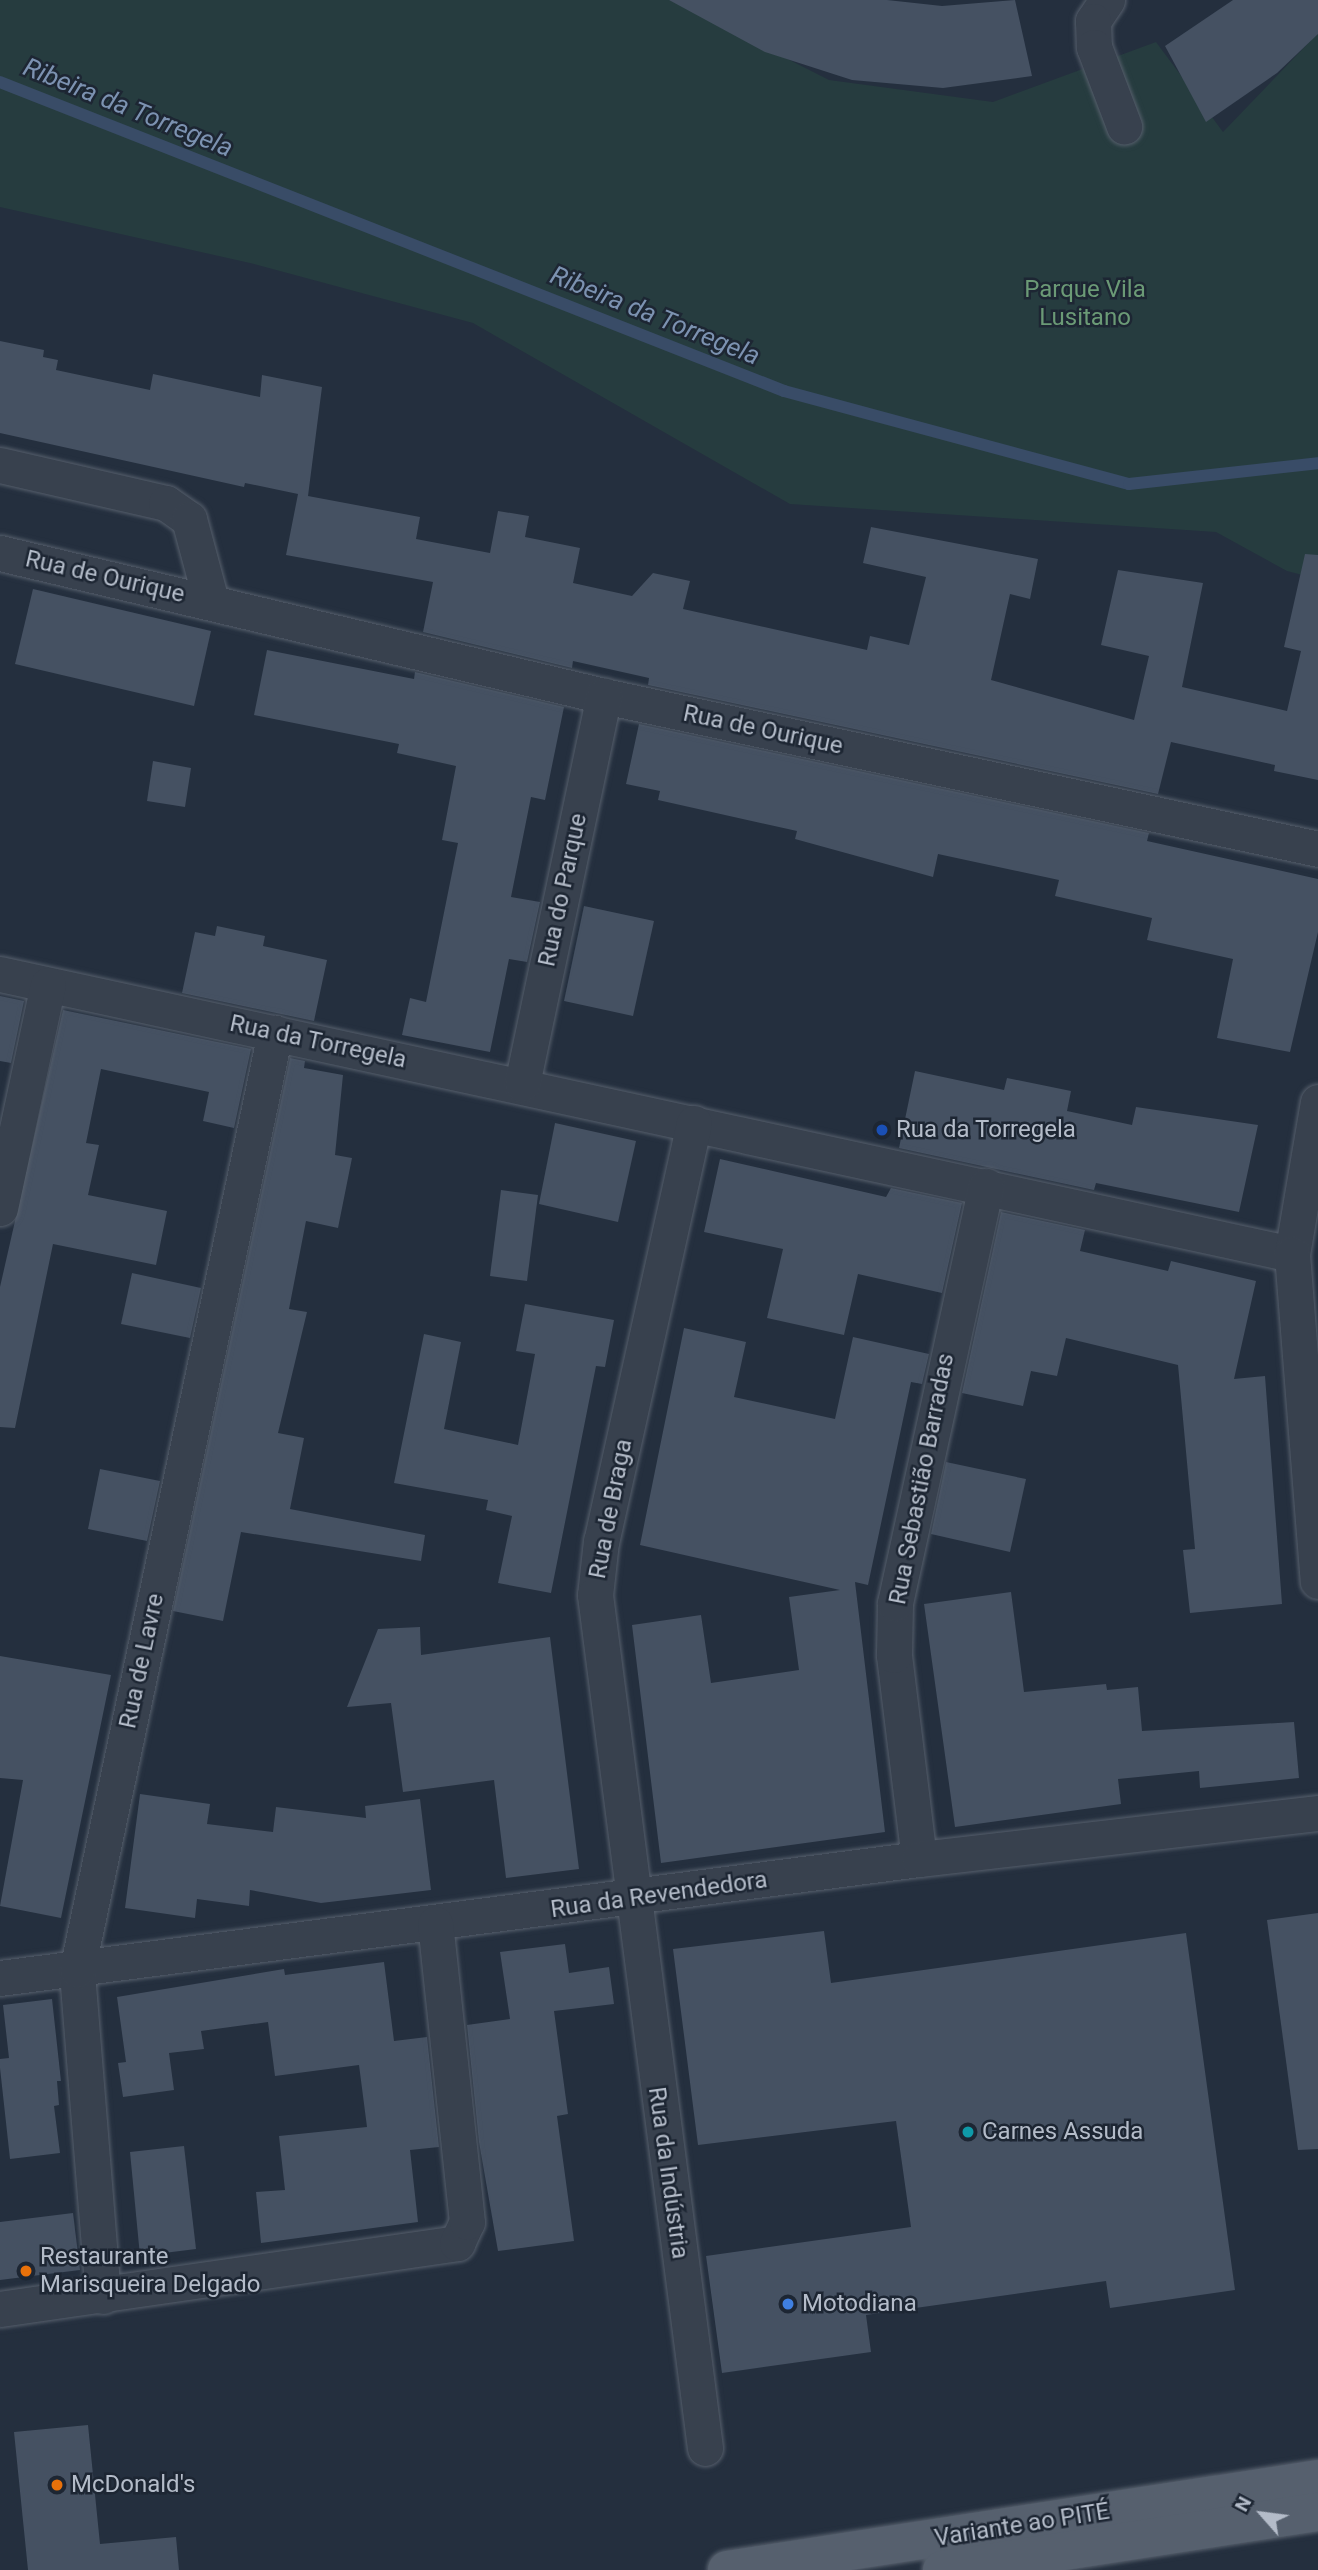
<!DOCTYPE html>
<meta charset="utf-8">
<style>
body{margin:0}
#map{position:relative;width:1318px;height:2570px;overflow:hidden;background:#242f3e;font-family:Roboto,sans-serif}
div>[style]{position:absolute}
.green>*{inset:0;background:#263c3f}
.stream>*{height:12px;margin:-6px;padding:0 6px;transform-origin:6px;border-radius:6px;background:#394c67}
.building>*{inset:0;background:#455162}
.roads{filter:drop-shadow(0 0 2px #565f6c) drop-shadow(0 0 2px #565f6c)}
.minor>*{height:35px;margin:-17.5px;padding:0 17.5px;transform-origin:17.5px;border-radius:17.5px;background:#38414e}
.primary>*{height:38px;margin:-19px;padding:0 19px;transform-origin:19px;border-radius:19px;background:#56606e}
.dots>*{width:19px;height:19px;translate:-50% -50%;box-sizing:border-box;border:4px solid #1d2633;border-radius:50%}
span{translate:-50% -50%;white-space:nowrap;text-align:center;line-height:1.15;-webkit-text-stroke:5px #1d2633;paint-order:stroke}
.park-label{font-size:24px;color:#6b9a76}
.street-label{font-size:24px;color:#b4bcc9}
.poi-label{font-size:24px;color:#b4bcc9}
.left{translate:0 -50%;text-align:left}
.water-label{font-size:26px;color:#7c92b1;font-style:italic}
.north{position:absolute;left:1227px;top:2479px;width:70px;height:70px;-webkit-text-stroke:5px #1d2633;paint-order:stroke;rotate:298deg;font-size:19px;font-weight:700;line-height:28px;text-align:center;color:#b4bcc9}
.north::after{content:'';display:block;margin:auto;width:24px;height:32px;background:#b4bcc9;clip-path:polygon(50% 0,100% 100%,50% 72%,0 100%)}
</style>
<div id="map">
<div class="green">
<div style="clip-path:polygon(0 0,671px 0,829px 80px,993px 102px,1156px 42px,1223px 132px,1318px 33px,1318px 579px,1287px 571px,1216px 532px,790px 504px,473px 323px,250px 263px,0 207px)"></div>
</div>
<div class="stream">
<div style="left:0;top:82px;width:843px;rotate:21.51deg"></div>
<div style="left:784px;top:391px;width:357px;rotate:15.1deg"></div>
<div style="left:1129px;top:484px;width:190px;rotate:-6.3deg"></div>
</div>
<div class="building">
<div style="clip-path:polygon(669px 0,887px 0,942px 6px,1015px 0,1032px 76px,943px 88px,852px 80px,765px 52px)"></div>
<div style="clip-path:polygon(1233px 0,1318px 0,1318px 34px,1277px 73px,1206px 122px,1165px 46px)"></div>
<div style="clip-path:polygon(0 341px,44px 350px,43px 357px,58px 360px,56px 370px,150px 390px,153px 374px,260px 397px,262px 375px,322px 387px,308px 496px,420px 517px,416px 539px,490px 553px,498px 511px,529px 516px,525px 537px,580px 548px,573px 583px,632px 596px,653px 573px,690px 581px,683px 609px,867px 650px,870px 636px,909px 645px,926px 577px,863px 563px,871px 527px,1038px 559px,1030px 599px,1010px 594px,991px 680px,1134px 720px,1149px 656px,1101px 645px,1118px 570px,1203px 583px,1182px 687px,1287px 711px,1301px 651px,1284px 647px,1305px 554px,1318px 555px,1318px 780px,1274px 771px,1275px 765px,1171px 742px,1158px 794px,648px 685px,649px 678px,573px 661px,572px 668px,423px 632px,433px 582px,286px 555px,298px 494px,245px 483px,244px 487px,0 433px)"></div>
<div style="clip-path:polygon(33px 589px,211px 631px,194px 706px,15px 664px)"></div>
<div style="clip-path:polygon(267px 650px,414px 679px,415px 672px,564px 707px,545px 800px,531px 797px,511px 897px,540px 902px,527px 962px,509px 959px,490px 1052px,402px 1035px,410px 998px,426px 1002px,458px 843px,442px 840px,456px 766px,397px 753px,399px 744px,254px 715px)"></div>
<div style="clip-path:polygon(639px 724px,1149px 833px,1147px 841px,1318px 879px,1318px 932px,1290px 1052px,1217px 1038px,1233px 959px,1147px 940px,1152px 918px,1055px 896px,1059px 880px,938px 854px,933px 877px,795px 839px,797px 831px,658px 800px,660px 791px,626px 784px)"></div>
<div style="clip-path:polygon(153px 761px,191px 768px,185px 807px,147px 801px)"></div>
<div style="clip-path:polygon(584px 906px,654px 921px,633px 1016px,564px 1001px)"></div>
<div style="clip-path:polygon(217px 926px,265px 936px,263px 946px,327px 960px,314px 1021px,182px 993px,195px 932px,215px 936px)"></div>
<div style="clip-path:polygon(0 996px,24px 1001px,11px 1063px,0 1061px)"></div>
<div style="clip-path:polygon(63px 1010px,251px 1049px,234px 1128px,203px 1121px,209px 1092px,101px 1069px,86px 1143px,99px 1145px,88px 1195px,167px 1211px,156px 1265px,53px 1244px,15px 1428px,0 1427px,0 1287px)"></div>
<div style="clip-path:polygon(290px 1058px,305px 1061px,304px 1068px,343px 1075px,335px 1155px,352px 1158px,338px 1228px,306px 1221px,289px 1309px,307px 1312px,278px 1433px,304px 1438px,290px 1509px,425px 1535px,421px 1561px,241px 1532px,223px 1621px,173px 1611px)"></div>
<div style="clip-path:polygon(915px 1071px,1004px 1090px,1007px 1078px,1071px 1091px,1067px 1111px,1132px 1125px,1136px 1107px,1258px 1125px,1239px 1212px,1096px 1183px,1094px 1190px,899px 1148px)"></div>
<div style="clip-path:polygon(555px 1123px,636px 1141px,618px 1222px,539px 1204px)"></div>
<div style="clip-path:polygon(720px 1159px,886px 1197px,891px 1188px,962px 1203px,942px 1293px,858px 1274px,844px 1335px,767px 1318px,783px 1249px,704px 1232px)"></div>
<div style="clip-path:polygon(501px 1190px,538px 1195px,527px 1281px,490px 1276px)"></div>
<div style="clip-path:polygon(1001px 1212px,1085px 1230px,1080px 1251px,1168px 1271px,1171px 1261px,1256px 1281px,1234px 1379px,1265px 1376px,1282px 1604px,1190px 1613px,1183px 1550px,1195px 1549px,1178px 1365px,1066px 1338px,1057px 1376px,1031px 1371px,1023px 1406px,962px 1393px)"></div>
<div style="clip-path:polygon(132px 1273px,201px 1288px,190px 1338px,121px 1324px)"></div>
<div style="clip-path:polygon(525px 1304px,614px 1320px,605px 1367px,596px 1366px,551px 1593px,498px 1583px,512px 1516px,486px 1510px,488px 1500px,394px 1483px,424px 1334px,461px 1342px,444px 1429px,518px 1445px,535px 1354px,516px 1351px)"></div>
<div style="clip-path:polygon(684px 1328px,746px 1342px,734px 1397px,835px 1419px,853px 1337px,929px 1354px,922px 1384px,911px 1382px,868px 1585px,855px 1582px,885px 1832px,661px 1863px,632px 1625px,701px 1615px,711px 1683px,799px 1670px,789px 1597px,840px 1590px,640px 1545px)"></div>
<div style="clip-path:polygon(946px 1462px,1026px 1479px,1010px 1552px,931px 1534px)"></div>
<div style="clip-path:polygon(100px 1469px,160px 1481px,147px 1541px,88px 1529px)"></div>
<div style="clip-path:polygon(1011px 1592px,1024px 1692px,1106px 1684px,1107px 1690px,1138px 1687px,1142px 1731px,1294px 1722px,1299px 1778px,1200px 1788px,1199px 1771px,1118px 1779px,1121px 1804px,955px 1827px,924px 1604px)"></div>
<div style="clip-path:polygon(420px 1627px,421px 1655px,550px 1637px,579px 1869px,506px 1878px,494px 1780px,403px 1792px,391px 1703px,347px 1707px,378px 1629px)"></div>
<div style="clip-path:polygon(0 1656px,111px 1675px,61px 1918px,0 1906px,23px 1780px,0 1778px)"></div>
<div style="clip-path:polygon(140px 1794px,210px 1804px,207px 1824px,273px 1832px,276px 1807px,366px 1818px,365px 1806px,420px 1799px,431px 1890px,321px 1903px,250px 1890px,249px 1906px,197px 1899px,195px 1918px,125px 1908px)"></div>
<div style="clip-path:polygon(1318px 1913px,1318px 2149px,1298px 2150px,1267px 1920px)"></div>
<div style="clip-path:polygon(824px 1931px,831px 1983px,1186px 1933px,1235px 2290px,1110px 2308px,1106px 2281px,866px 2315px,871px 2352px,722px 2373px,706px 2256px,911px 2227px,896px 2121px,698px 2145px,673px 1949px)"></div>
<div style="clip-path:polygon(565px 1944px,569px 1973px,609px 1967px,614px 2004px,554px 2011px,568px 2114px,557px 2116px,574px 2241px,498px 2251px,479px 2142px,467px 2025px,510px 2019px,500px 1952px)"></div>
<div style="clip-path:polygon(384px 1962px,394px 2041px,427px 2037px,439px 2147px,410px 2150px,418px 2222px,261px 2243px,256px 2192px,285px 2190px,279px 2136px,367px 2127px,359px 2065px,275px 2076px,268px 2022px,201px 2031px,204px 2049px,169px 2053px,174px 2090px,123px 2097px,118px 2063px,126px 2062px,117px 1997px,284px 1969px,285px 1975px)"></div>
<div style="clip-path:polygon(52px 1999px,61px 2081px,57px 2081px,59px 2105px,54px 2106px,60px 2153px,10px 2159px,0 2068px,0 2059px,9px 2058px,3px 2005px)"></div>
<div style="clip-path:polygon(184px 2146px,196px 2249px,140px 2256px,130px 2152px)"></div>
<div style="clip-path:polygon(73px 2213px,80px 2270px,0 2280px,0 2222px)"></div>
<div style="clip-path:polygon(88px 2425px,100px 2544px,176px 2537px,179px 2570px,28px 2570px,14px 2432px)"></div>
</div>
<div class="roads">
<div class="minor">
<div style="left:1107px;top:0;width:25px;rotate:124deg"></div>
<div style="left:1093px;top:21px;width:26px;rotate:88deg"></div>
<div style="left:1094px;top:47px;width:85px;rotate:69.2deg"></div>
<div style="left:0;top:465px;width:170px;rotate:12.9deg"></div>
<div style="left:166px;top:503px;width:28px;rotate:35deg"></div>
<div style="left:189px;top:519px;width:85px;rotate:75deg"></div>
<div style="left:0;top:553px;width:621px;rotate:13.32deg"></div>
<div style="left:604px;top:696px;width:730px;rotate:12.09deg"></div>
<div style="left:0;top:974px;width:1322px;rotate:12.23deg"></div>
<div style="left:522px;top:1084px;width:397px;rotate:-78.1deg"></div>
<div style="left:1318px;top:1102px;width:154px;rotate:99.7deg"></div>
<div style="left:1292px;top:1254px;width:328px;rotate:85.5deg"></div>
<div style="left:694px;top:1123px;width:428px;rotate:102.5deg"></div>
<div style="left:601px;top:1541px;width:54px;rotate:96.3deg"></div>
<div style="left:595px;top:1595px;width:860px;rotate:82.65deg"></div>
<div style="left:0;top:1208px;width:228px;rotate:-77.9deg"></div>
<div style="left:919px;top:1859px;width:206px;rotate:-97deg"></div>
<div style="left:894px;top:1655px;width:52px;rotate:-88.9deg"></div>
<div style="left:895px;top:1603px;width:427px;rotate:-77.7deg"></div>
<div style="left:0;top:1978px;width:927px;rotate:-7.38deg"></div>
<div style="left:919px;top:1859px;width:402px;rotate:-6.6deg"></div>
<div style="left:103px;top:2296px;width:327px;rotate:-94.6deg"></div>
<div style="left:77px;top:1970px;width:958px;rotate:-78.07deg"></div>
<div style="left:0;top:2309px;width:462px;rotate:-8.2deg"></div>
<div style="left:457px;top:2243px;width:23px;rotate:-65deg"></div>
<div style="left:467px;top:2222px;width:300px;rotate:-96.1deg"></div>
</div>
<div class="primary">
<div style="left:727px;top:2570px;width:598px;rotate:-8.75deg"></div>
<div style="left:942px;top:2570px;width:380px;rotate:-8.8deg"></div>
</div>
</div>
<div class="dots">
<div style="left:882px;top:1130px;background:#1a4fb4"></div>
<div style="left:968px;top:2132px;background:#0f9aa8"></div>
<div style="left:26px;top:2271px;background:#e8710a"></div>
<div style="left:788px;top:2304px;background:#3f7fe0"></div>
<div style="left:57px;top:2485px;background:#e8710a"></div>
</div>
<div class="park-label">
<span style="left:1085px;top:304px">Parque Vila<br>Lusitano</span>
</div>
<div class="street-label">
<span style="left:105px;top:577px;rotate:13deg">Rua de Ourique</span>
<span style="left:763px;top:730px;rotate:12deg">Rua de Ourique</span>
<span style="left:563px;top:890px;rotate:-78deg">Rua do Parque</span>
<span style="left:318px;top:1042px;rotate:12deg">Rua da Torregela</span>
<span style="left:922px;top:1479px;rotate:-79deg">Rua Sebastião Barradas</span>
<span style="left:611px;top:1509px;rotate:-79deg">Rua de Braga</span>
<span style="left:142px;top:1661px;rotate:-78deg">Rua de Lavre</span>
<span style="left:659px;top:1895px;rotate:-8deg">Rua da Revendedora</span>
<span style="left:668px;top:2173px;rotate:82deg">Rua da Indústria</span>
<span style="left:1022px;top:2525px;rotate:-9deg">Variante ao PITÉ</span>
</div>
<div class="poi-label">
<span class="left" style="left:896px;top:1130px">Rua da Torregela</span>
<span class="left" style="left:982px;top:2132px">Carnes Assuda</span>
<span class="left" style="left:40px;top:2271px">Restaurante<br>Marisqueira Delgado</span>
<span class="left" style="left:802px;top:2304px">Motodiana</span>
<span class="left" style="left:71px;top:2485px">McDonald's</span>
</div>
<div class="water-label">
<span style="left:128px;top:108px;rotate:22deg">Ribeira da Torregela</span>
<span style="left:655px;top:316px;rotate:22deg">Ribeira da Torregela</span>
</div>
<div class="north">N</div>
</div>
